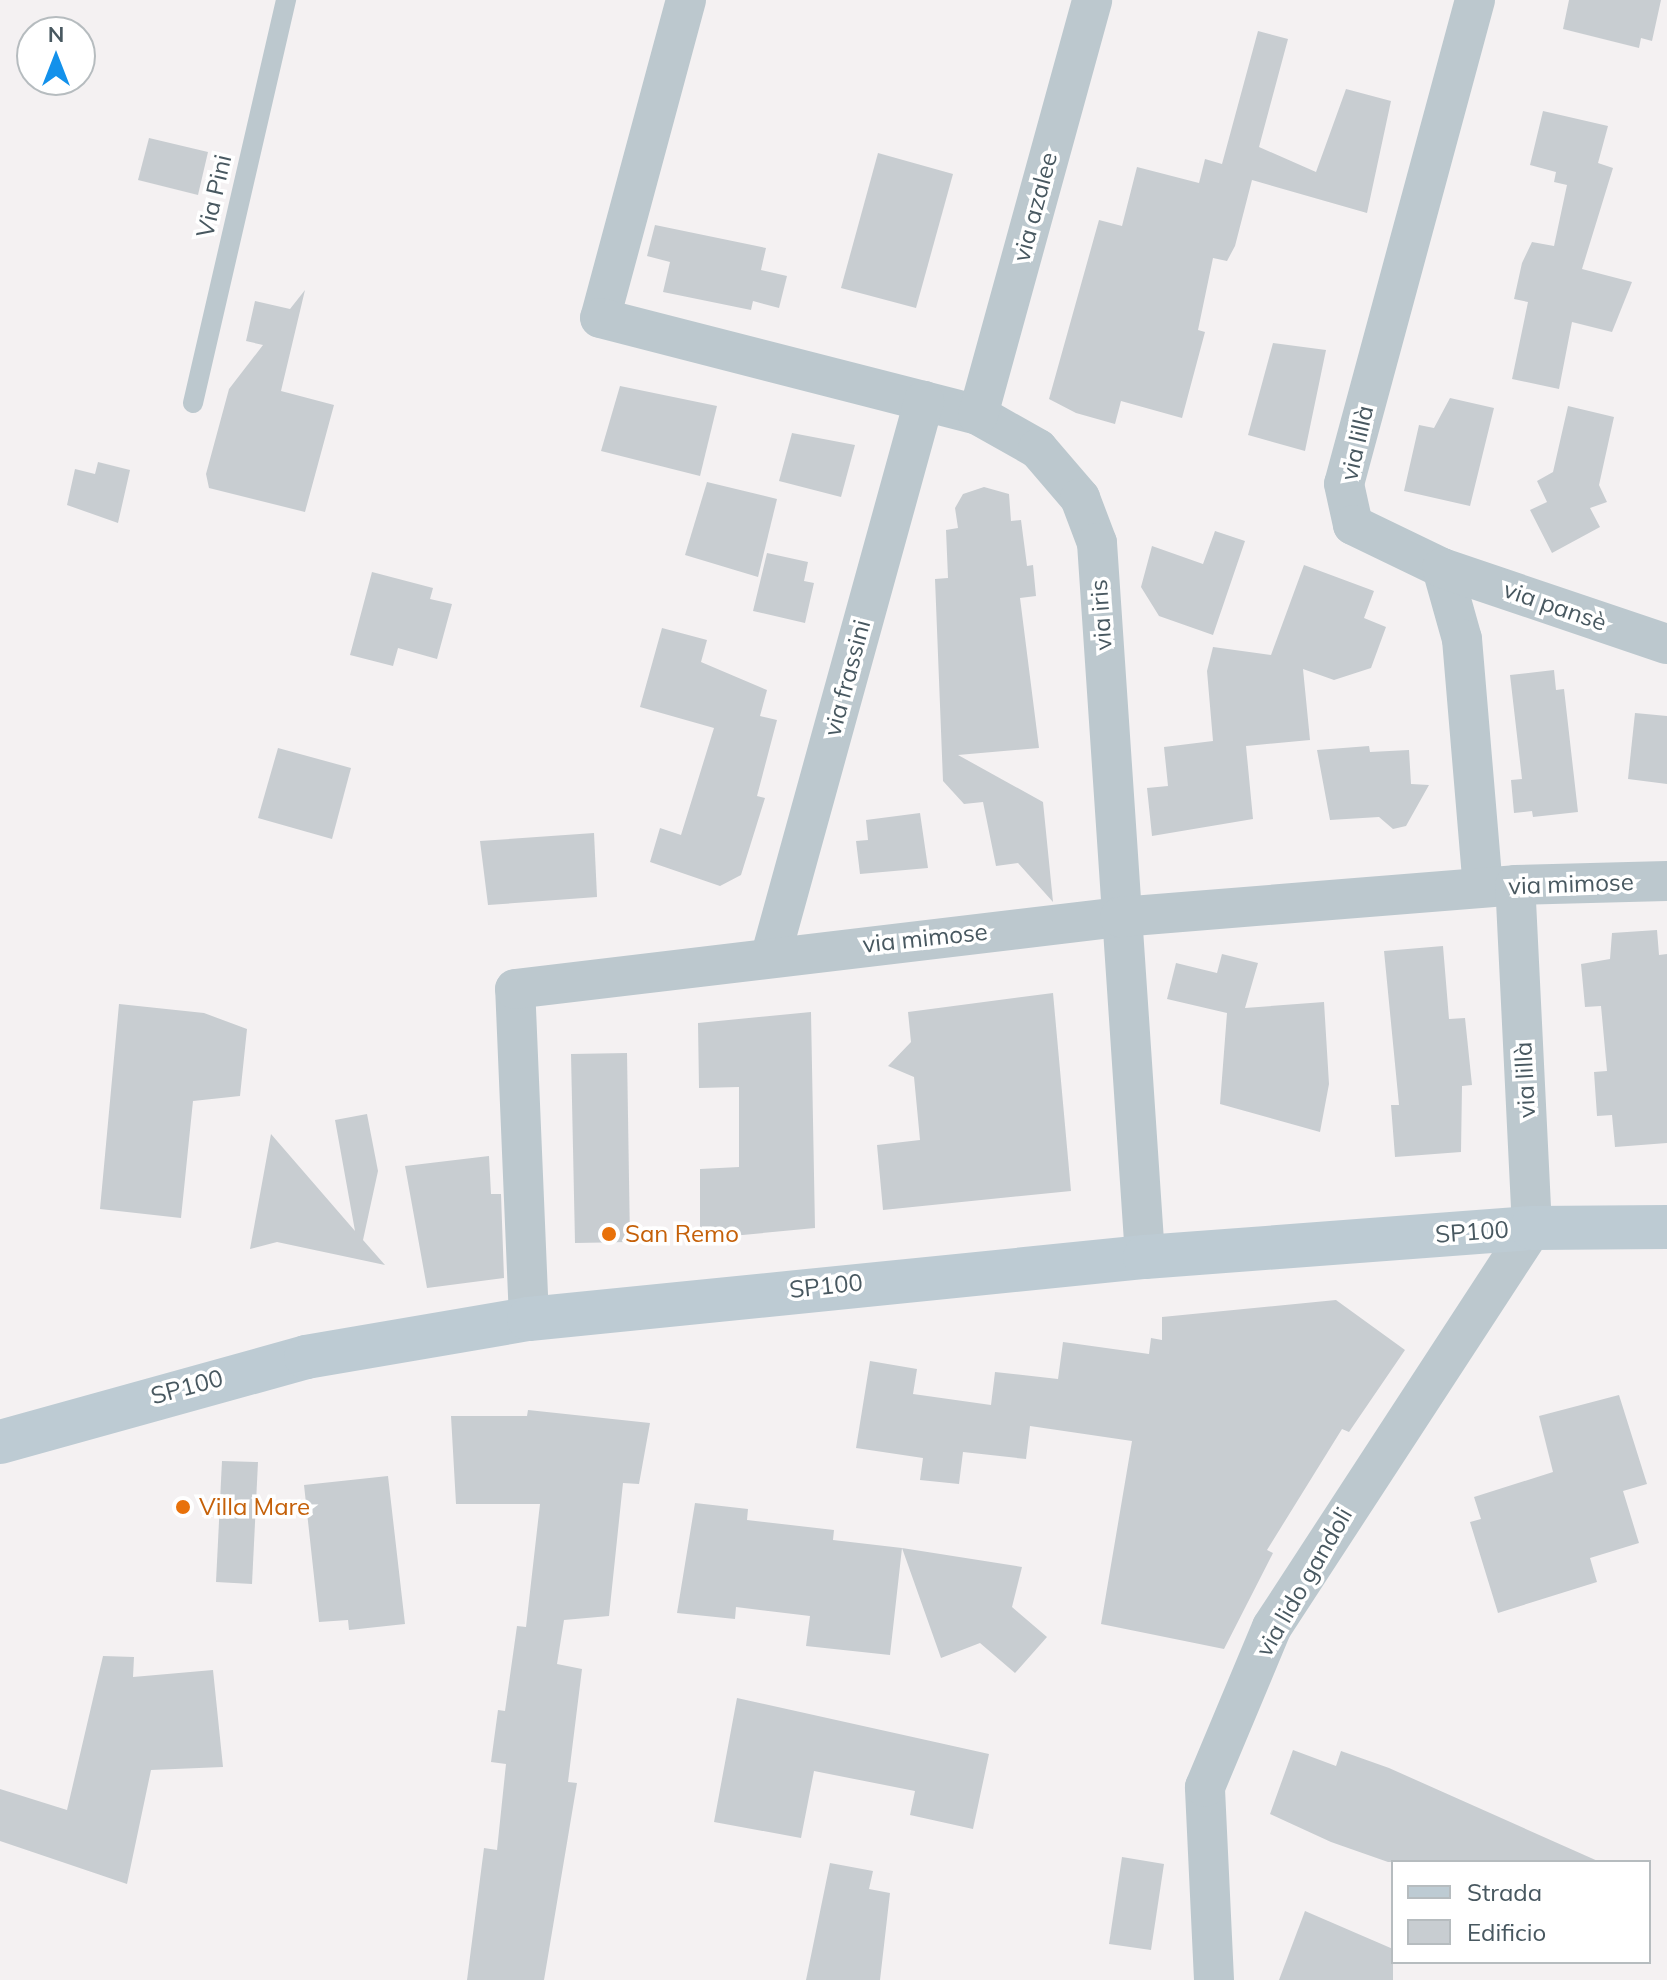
<!DOCTYPE html>
<meta charset="utf-8">
<style>
body{margin:0}
#map{position:relative;width:1667px;height:1980px;overflow:hidden;background:#f4f1f2;font-family:Mulish,sans-serif}
div>[style]{position:absolute}
.building>*{inset:0;background:#c8cdd1}
.lane>*{height:20px;margin:-10px;padding:0 10px;transform-origin:10px;border-radius:10px;background:#bcc8ce}
.street>*{height:40px;margin:-20px;padding:0 20px;transform-origin:20px;border-radius:20px;background:#bcc8ce}
.secondary>*{height:44px;margin:-22px;padding:0 22px;transform-origin:22px;border-radius:22px;background:#bdcbd3}
.dots>*{width:22px;height:22px;translate:-50% -50%;box-sizing:border-box;border:4px solid #fff;border-radius:50%}
span{translate:-50% -50%;white-space:nowrap;text-align:center;line-height:1.15;-webkit-text-stroke:7px #fff;paint-order:stroke}
.street-label{font-size:24px;color:#485860}
.food-label{font-size:24px;color:#c56008}
.left{translate:0 -50%;text-align:left}
.legend{position:absolute;left:1391px;top:1860px;width:260px;height:104px;box-sizing:border-box;background:#fff;border:2px solid #b6bcbf;margin:0;padding:10px 14px;list-style:none;font-size:24px;color:#485860}
.legend li{display:flex;align-items:center;gap:16px;height:40px}
.legend b{width:40px;border:2px solid #b6bcbf}
.north{position:absolute;left:16px;top:16px;width:80px;height:80px;box-sizing:border-box;background:#fff;border:2px solid #b6bcbf;border-radius:50%;rotate:0deg;font-size:22px;font-weight:700;line-height:32px;text-align:center;color:#485860}
.north::after{content:'';display:block;margin:auto;width:28px;height:36px;background:#1391eb;clip-path:polygon(50% 0,100% 100%,50% 72%,0 100%)}
</style>
<div id="map">
<div class="building">
<div style="clip-path:polygon(1569px 0,1661px 0,1652px 41px,1641px 38px,1639px 48px,1563px 29px)"></div>
<div style="clip-path:polygon(1258px 31px,1288px 39px,1259px 147px,1316px 172px,1346px 89px,1391px 101px,1367px 213px,1252px 180px,1235px 246px,1227px 261px,1213px 258px,1198px 330px,1205px 332px,1182px 418px,1121px 401px,1115px 424px,1076px 413px,1049px 399px,1099px 220px,1122px 226px,1137px 167px,1199px 183px,1205px 159px,1222px 164px)"></div>
<div style="clip-path:polygon(1543px 111px,1608px 126px,1598px 163px,1613px 168px,1582px 269px,1632px 282px,1612px 332px,1572px 322px,1559px 389px,1512px 379px,1528px 302px,1514px 299px,1522px 263px,1532px 242px,1554px 246px,1567px 185px,1554px 182px,1556px 172px,1530px 165px)"></div>
<div style="clip-path:polygon(149px 138px,208px 152px,198px 195px,138px 180px)"></div>
<div style="clip-path:polygon(878px 153px,953px 174px,916px 308px,841px 288px)"></div>
<div style="clip-path:polygon(655px 225px,766px 248px,761px 270px,787px 276px,779px 308px,753px 301px,751px 310px,663px 292px,670px 262px,647px 256px)"></div>
<div style="clip-path:polygon(305px 290px,281px 391px,334px 405px,305px 512px,209px 488px,206px 474px,229px 389px,263px 345px,246px 341px,255px 301px,290px 309px)"></div>
<div style="clip-path:polygon(1273px 343px,1326px 350px,1305px 451px,1248px 435px)"></div>
<div style="clip-path:polygon(620px 386px,717px 406px,700px 476px,601px 451px)"></div>
<div style="clip-path:polygon(1450px 398px,1494px 408px,1470px 506px,1404px 491px,1419px 425px,1434px 428px)"></div>
<div style="clip-path:polygon(1568px 406px,1614px 417px,1599px 485px,1607px 502px,1590px 508px,1600px 527px,1552px 553px,1530px 510px,1547px 502px,1537px 481px,1553px 472px)"></div>
<div style="clip-path:polygon(792px 433px,855px 445px,841px 497px,779px 481px)"></div>
<div style="clip-path:polygon(98px 462px,130px 470px,118px 523px,67px 505px,75px 469px,95px 474px)"></div>
<div style="clip-path:polygon(707px 482px,777px 499px,758px 577px,685px 555px)"></div>
<div style="clip-path:polygon(984px 487px,1009px 494px,1011px 521px,1021px 520px,1027px 566px,1033px 565px,1036px 596px,1020px 598px,1039px 748px,958px 755px,1043px 802px,1053px 902px,1018px 863px,996px 866px,983px 802px,964px 804px,943px 781px,935px 579px,948px 578px,946px 530px,958px 528px,955px 508px,963px 494px)"></div>
<div style="clip-path:polygon(1215px 531px,1245px 541px,1213px 635px,1159px 616px,1141px 587px,1152px 546px,1203px 564px)"></div>
<div style="clip-path:polygon(767px 553px,808px 562px,804px 581px,814px 583px,805px 623px,753px 611px)"></div>
<div style="clip-path:polygon(1304px 565px,1374px 591px,1364px 618px,1386px 627px,1371px 668px,1334px 680px,1303px 669px,1310px 740px,1246px 746px,1253px 819px,1152px 836px,1147px 788px,1168px 786px,1164px 747px,1213px 741px,1207px 671px,1213px 647px,1271px 655px)"></div>
<div style="clip-path:polygon(372px 572px,433px 588px,430px 599px,452px 604px,437px 659px,398px 648px,393px 666px,350px 655px)"></div>
<div style="clip-path:polygon(662px 628px,707px 640px,701px 662px,767px 690px,760px 716px,777px 720px,757px 796px,765px 798px,741px 875px,720px 886px,650px 862px,660px 828px,681px 835px,714px 728px,640px 707px)"></div>
<div style="clip-path:polygon(1554px 670px,1556px 690px,1564px 689px,1578px 812px,1533px 817px,1532px 811px,1514px 813px,1511px 780px,1522px 779px,1510px 675px)"></div>
<div style="clip-path:polygon(1635px 713px,1667px 716px,1667px 784px,1628px 779px)"></div>
<div style="clip-path:polygon(1369px 746px,1370px 752px,1409px 750px,1411px 784px,1429px 785px,1406px 826px,1393px 829px,1379px 817px,1330px 820px,1317px 750px)"></div>
<div style="clip-path:polygon(278px 748px,351px 768px,332px 839px,258px 818px)"></div>
<div style="clip-path:polygon(920px 813px,928px 868px,860px 874px,856px 841px,868px 840px,866px 820px)"></div>
<div style="clip-path:polygon(594px 833px,597px 897px,488px 905px,480px 841px)"></div>
<div style="clip-path:polygon(1657px 930px,1659px 955px,1667px 954px,1667px 1143px,1615px 1147px,1612px 1115px,1597px 1116px,1594px 1072px,1607px 1071px,1601px 1006px,1585px 1007px,1581px 964px,1610px 959px,1612px 933px)"></div>
<div style="clip-path:polygon(1443px 946px,1449px 1019px,1465px 1018px,1472px 1085px,1462px 1086px,1461px 1152px,1395px 1157px,1391px 1105px,1399px 1105px,1384px 951px)"></div>
<div style="clip-path:polygon(1222px 954px,1258px 963px,1245px 1008px,1324px 1002px,1329px 1084px,1320px 1132px,1220px 1104px,1227px 1013px,1167px 999px,1176px 963px,1217px 973px)"></div>
<div style="clip-path:polygon(1053px 993px,1071px 1191px,883px 1210px,877px 1145px,920px 1140px,914px 1077px,888px 1066px,911px 1042px,908px 1012px)"></div>
<div style="clip-path:polygon(119px 1004px,204px 1013px,247px 1029px,240px 1096px,193px 1101px,181px 1218px,100px 1209px)"></div>
<div style="clip-path:polygon(811px 1012px,815px 1228px,700px 1239px,700px 1169px,739px 1167px,739px 1087px,699px 1088px,698px 1023px)"></div>
<div style="clip-path:polygon(627px 1053px,630px 1242px,575px 1243px,571px 1054px)"></div>
<div style="clip-path:polygon(367px 1114px,378px 1171px,363px 1240px,385px 1265px,277px 1242px,250px 1249px,271px 1134px,355px 1231px,335px 1120px)"></div>
<div style="clip-path:polygon(489px 1156px,491px 1194px,501px 1194px,504px 1278px,427px 1288px,405px 1166px)"></div>
<div style="clip-path:polygon(1336px 1300px,1405px 1350px,1349px 1432px,1342px 1429px,1267px 1550px,1273px 1553px,1224px 1649px,1101px 1624px,1132px 1441px,1030px 1426px,1026px 1459px,963px 1452px,959px 1484px,920px 1480px,923px 1458px,856px 1448px,870px 1361px,917px 1369px,913px 1394px,991px 1405px,995px 1372px,1058px 1379px,1063px 1342px,1149px 1354px,1151px 1338px,1162px 1340px,1162px 1317px)"></div>
<div style="clip-path:polygon(1619px 1395px,1647px 1484px,1623px 1491px,1639px 1543px,1590px 1558px,1597px 1582px,1498px 1613px,1470px 1522px,1481px 1519px,1474px 1497px,1553px 1472px,1539px 1416px)"></div>
<div style="clip-path:polygon(528px 1410px,650px 1423px,639px 1484px,623px 1483px,609px 1616px,564px 1620px,557px 1664px,582px 1669px,568px 1782px,577px 1783px,544px 1980px,467px 1980px,484px 1848px,497px 1850px,506px 1764px,491px 1762px,498px 1710px,505px 1711px,517px 1626px,526px 1627px,540px 1504px,456px 1504px,451px 1416px,527px 1416px)"></div>
<div style="clip-path:polygon(222px 1461px,258px 1462px,252px 1584px,216px 1582px)"></div>
<div style="clip-path:polygon(388px 1476px,405px 1624px,349px 1630px,348px 1620px,319px 1622px,304px 1485px)"></div>
<div style="clip-path:polygon(695px 1503px,748px 1509px,747px 1520px,834px 1530px,833px 1540px,902px 1548px,890px 1655px,806px 1646px,810px 1616px,736px 1607px,735px 1619px,677px 1613px)"></div>
<div style="clip-path:polygon(902px 1548px,1022px 1567px,1012px 1607px,1047px 1637px,1015px 1673px,980px 1643px,941px 1658px)"></div>
<div style="clip-path:polygon(103px 1656px,134px 1657px,133px 1677px,213px 1670px,223px 1767px,151px 1770px,127px 1884px,0 1841px,0 1789px,67px 1810px)"></div>
<div style="clip-path:polygon(737px 1698px,989px 1754px,973px 1829px,910px 1815px,915px 1791px,814px 1771px,801px 1838px,714px 1822px)"></div>
<div style="clip-path:polygon(1293px 1750px,1336px 1766px,1341px 1751px,1389px 1768px,1600px 1862px,1388px 1862px,1331px 1842px,1270px 1814px)"></div>
<div style="clip-path:polygon(1122px 1857px,1164px 1864px,1151px 1950px,1109px 1944px)"></div>
<div style="clip-path:polygon(830px 1863px,873px 1871px,869px 1889px,890px 1893px,880px 1980px,806px 1980px)"></div>
<div style="clip-path:polygon(1305px 1911px,1393px 1949px,1393px 1980px,1279px 1980px)"></div>
</div>
<div class="lane">
<div style="left:193px;top:403px;width:414px;rotate:-77deg"></div>
</div>
<div class="street">
<div style="left:686px;top:0;width:329px;rotate:105.1deg"></div>
<div style="left:600px;top:318px;width:390px;rotate:14.4deg"></div>
<div style="left:978px;top:415px;width:69px;rotate:29.5deg"></div>
<div style="left:1038px;top:449px;width:65px;rotate:49.4deg"></div>
<div style="left:1080px;top:498px;width:48px;rotate:69.3deg"></div>
<div style="left:1097px;top:543px;width:716px;rotate:86.15deg"></div>
<div style="left:1475px;top:0;width:501px;rotate:105.14deg"></div>
<div style="left:1344px;top:484px;width:42px;rotate:77.6deg"></div>
<div style="left:1353px;top:525px;width:99px;rotate:25.8deg"></div>
<div style="left:1442px;top:568px;width:74px;rotate:74.3deg"></div>
<div style="left:1462px;top:639px;width:249px;rotate:85.2deg"></div>
<div style="left:978px;top:415px;width:430px;rotate:-74.6deg"></div>
<div style="left:1442px;top:568px;width:237px;rotate:18.7deg"></div>
<div style="left:771px;top:955px;width:575px;rotate:-74.56deg"></div>
<div style="left:529px;top:1319px;width:330px;rotate:-92.4deg"></div>
<div style="left:515px;top:989px;width:609px;rotate:-6.79deg"></div>
<div style="left:1120px;top:917px;width:396px;rotate:-4.6deg"></div>
<div style="left:1515px;top:885px;width:152px;rotate:-1.5deg"></div>
<div style="left:1214px;top:1980px;width:193px;rotate:-92.7deg"></div>
<div style="left:1205px;top:1787px;width:173px;rotate:-67.3deg"></div>
<div style="left:1272px;top:1627px;width:476px;rotate:-56.9deg"></div>
<div style="left:1532px;top:1228px;width:343px;rotate:-92.8deg"></div>
</div>
<div class="secondary">
<div style="left:0;top:1442px;width:318px;rotate:-15.5deg"></div>
<div style="left:306px;top:1357px;width:226px;rotate:-9.7deg"></div>
<div style="left:529px;top:1319px;width:619px;rotate:-5.75deg"></div>
<div style="left:1145px;top:1257px;width:388px;rotate:-4.3deg"></div>
<div style="left:1532px;top:1228px;width:135px;rotate:-0.4deg"></div>
</div>
<div class="dots">
<div style="left:609px;top:1234px;background:#e8710a"></div>
<div style="left:183px;top:1507px;background:#e8710a"></div>
</div>
<div class="street-label">
<span style="left:214px;top:196px;rotate:-77deg">Via Pini</span>
<span style="left:1035px;top:207px;rotate:-75deg">via azalee</span>
<span style="left:1357px;top:443px;rotate:-77deg">via lillà</span>
<span style="left:1555px;top:606px;rotate:19deg">via pansè</span>
<span style="left:1101px;top:615px;rotate:-94deg">via iris</span>
<span style="left:847px;top:678px;rotate:-75deg">via frassini</span>
<span style="left:1571px;top:884px;rotate:-2deg">via mimose</span>
<span style="left:925px;top:938px;rotate:-6deg">via mimose</span>
<span style="left:1525px;top:1080px;rotate:-93deg">via lillà</span>
<span style="left:1472px;top:1232px;rotate:-4deg">SP100</span>
<span style="left:826px;top:1286px;rotate:-6deg">SP100</span>
<span style="left:187px;top:1387px;rotate:-15deg">SP100</span>
<span style="left:1304px;top:1582px;rotate:-60deg">via lido gandoli</span>
</div>
<div class="food-label">
<span class="left" style="left:625px;top:1234px">San Remo</span>
<span class="left" style="left:199px;top:1507px">Villa Mare</span>
</div>
<ul class="legend">
<li><b style="height:10px;background:#bdcbd3"></b>Strada</li>
<li><b style="height:22px;background:#c8cdd1"></b>Edificio</li>
</ul>
<div class="north">N</div>
</div>
